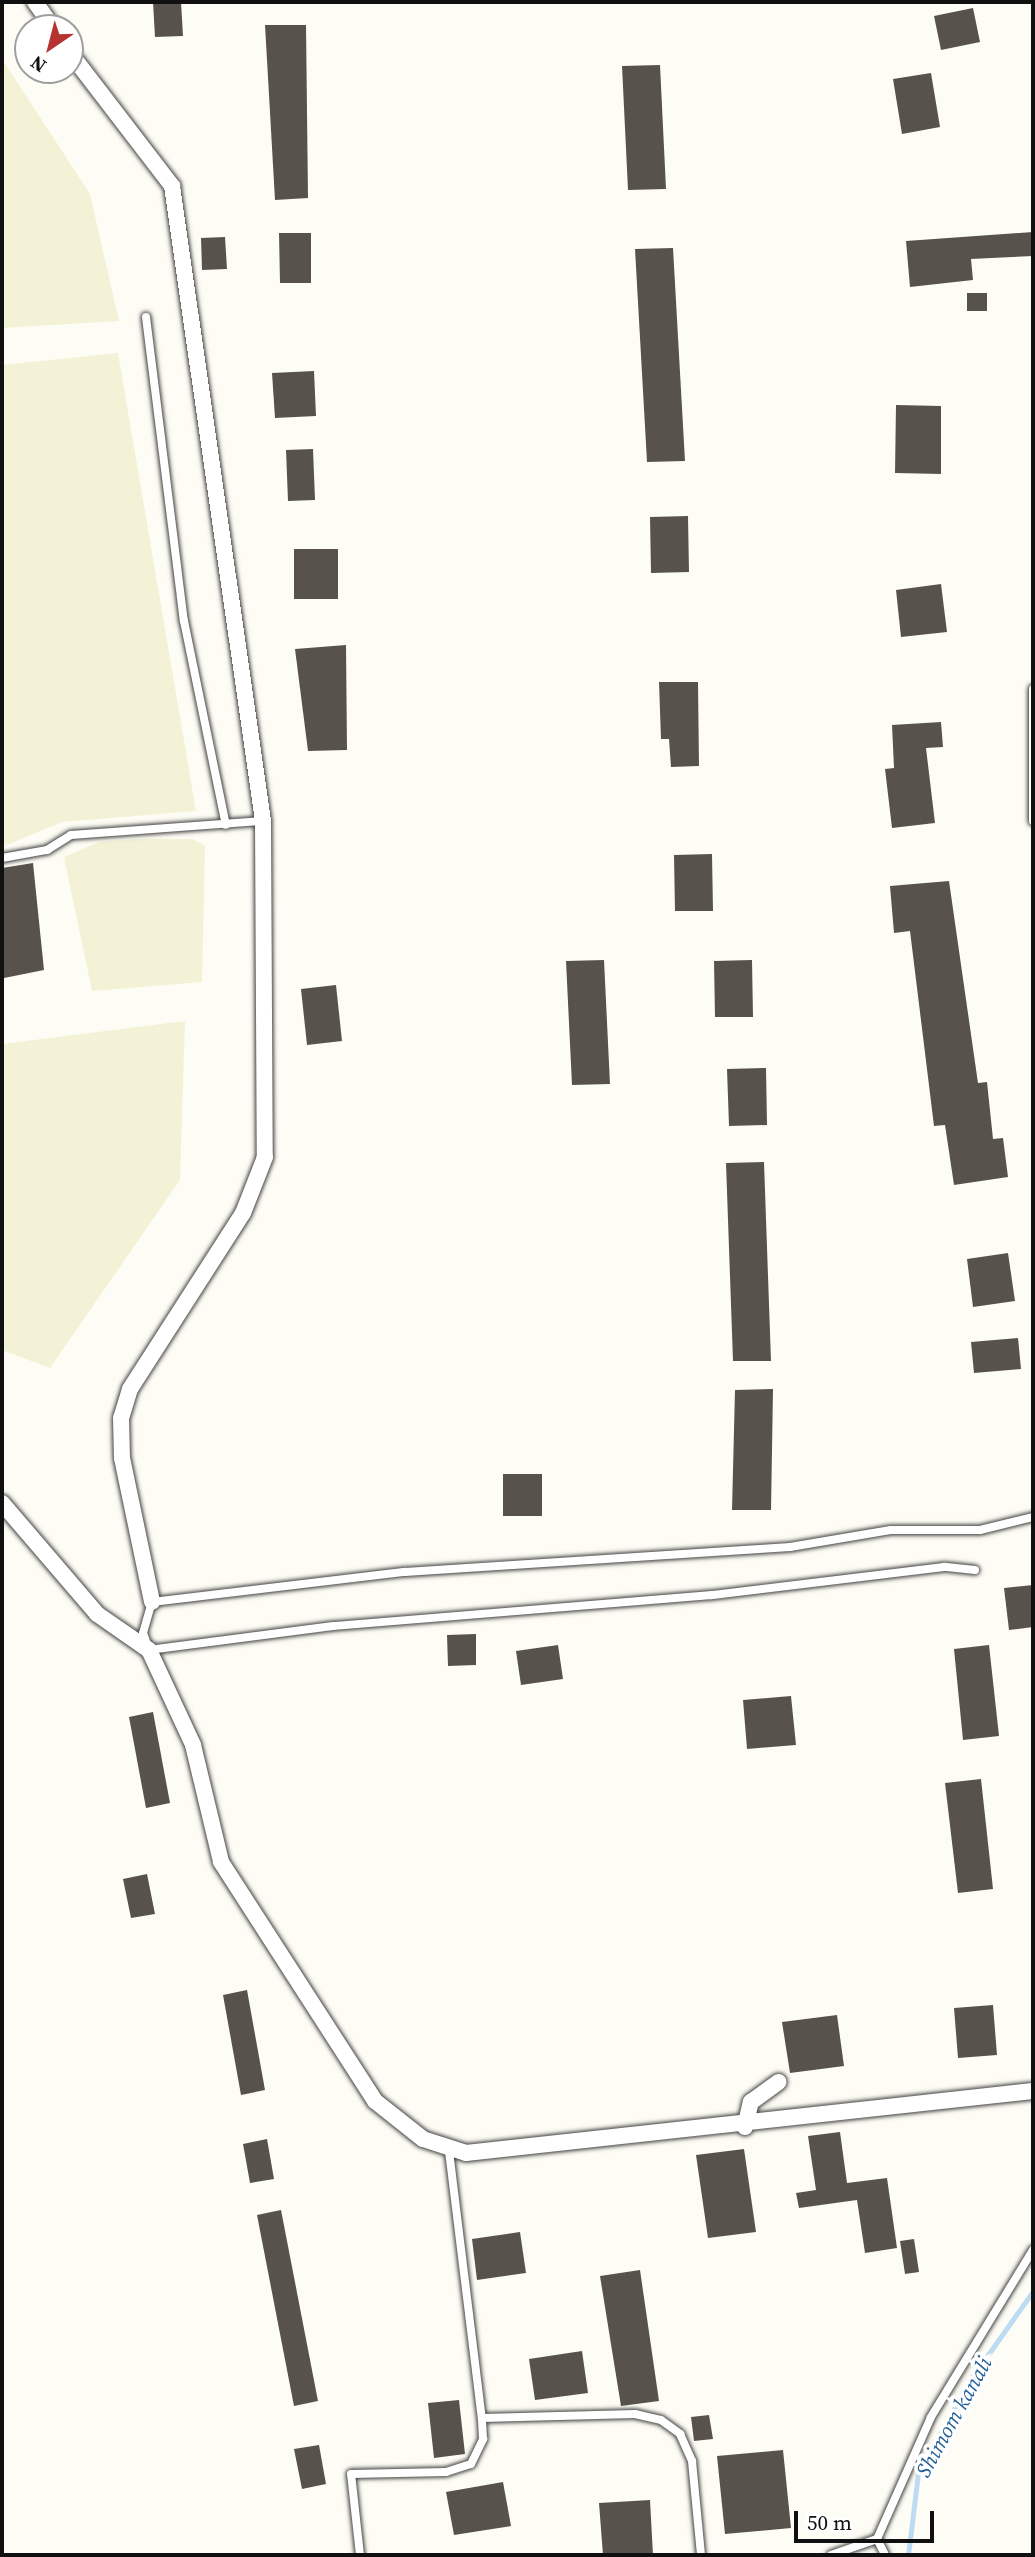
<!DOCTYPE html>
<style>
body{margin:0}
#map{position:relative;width:1035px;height:2557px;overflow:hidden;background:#fefdf5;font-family:"Source Serif 4",serif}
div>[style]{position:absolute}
.farmland>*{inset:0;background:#f3f2d6}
.stream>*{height:5px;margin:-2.5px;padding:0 2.5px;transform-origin:2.5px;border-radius:2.5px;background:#bddbf2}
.building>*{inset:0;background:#58524d}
.roads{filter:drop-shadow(0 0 2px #434343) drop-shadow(0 0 2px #434343)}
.service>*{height:8px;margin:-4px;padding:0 4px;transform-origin:4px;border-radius:4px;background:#fff}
.minor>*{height:16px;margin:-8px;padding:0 8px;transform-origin:8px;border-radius:8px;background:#fff}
span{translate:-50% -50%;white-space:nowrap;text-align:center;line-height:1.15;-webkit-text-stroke:7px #fff;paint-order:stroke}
.water-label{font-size:21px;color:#226099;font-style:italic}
.frame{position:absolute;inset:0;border:4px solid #101010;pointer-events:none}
.north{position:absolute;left:14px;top:14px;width:70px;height:70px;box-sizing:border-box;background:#fff;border:2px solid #9f9f9f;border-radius:50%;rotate:215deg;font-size:19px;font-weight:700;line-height:28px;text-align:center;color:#101010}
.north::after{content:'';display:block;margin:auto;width:24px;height:32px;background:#b63332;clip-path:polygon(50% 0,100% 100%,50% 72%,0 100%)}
.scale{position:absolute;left:794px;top:2511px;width:140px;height:32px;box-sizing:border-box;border:4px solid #101010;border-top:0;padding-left:9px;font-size:21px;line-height:24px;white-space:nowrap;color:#101010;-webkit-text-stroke:5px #fff;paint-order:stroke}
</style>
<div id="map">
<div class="farmland">
<div style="clip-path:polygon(2px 59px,90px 194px,119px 321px,2px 328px)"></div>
<div style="clip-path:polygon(118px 353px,196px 811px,62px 822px,2px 847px,2px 365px)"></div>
<div style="clip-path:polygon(139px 839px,193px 839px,205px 846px,202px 982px,92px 991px,64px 857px,99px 842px)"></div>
<div style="clip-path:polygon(185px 1021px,180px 1180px,50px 1368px,2px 1350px,2px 1044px)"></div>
</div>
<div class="stream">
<div style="left:908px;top:2555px;width:83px;rotate:-83deg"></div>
<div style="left:918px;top:2473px;width:107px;rotate:-60.8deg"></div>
<div style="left:970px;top:2380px;width:109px;rotate:-54.7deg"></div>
</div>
<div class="building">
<div style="clip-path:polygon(153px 2px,181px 2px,183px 36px,155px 37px)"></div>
<div style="clip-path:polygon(973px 8px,980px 42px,941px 50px,934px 16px)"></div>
<div style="clip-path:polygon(265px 25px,306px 25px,308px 198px,275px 200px)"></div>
<div style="clip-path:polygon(660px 65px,666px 189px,628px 190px,622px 66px)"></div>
<div style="clip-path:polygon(931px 73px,940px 127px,902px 134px,893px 79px)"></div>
<div style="clip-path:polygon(1033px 232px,1033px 256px,971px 259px,973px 280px,910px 287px,906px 241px)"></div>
<div style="clip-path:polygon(279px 233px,311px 233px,311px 283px,280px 283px)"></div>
<div style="clip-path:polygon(225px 237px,227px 269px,202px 270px,201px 238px)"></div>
<div style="clip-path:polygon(673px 248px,685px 461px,647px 462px,635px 249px)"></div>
<div style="clip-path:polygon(967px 293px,987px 293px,987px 311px,967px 311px)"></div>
<div style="clip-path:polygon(314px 371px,316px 416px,275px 418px,272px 373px)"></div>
<div style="clip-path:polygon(896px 405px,941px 406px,941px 474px,895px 473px)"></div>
<div style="clip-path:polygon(313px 449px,315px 500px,288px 501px,286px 450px)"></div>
<div style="clip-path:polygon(688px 516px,689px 572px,651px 573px,650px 517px)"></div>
<div style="clip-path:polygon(294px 549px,338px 549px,338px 599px,294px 599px)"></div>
<div style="clip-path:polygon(941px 584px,947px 632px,901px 637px,896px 590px)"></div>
<div style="clip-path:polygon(346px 645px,347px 750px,308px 751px,295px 649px)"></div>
<div style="clip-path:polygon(659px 682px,698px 682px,699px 766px,671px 767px,669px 739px,661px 739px)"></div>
<div style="clip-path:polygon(941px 722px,943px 747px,926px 748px,935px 823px,892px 828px,885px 769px,894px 768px,892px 725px)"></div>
<div style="clip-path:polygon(712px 854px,713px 911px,675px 911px,674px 855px)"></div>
<div style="clip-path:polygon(33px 863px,44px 970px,4px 978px,2px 868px)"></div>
<div style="clip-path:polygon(949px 881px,978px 1083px,987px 1082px,993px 1139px,1003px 1138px,1008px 1177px,954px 1185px,945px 1125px,934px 1126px,910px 931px,894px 933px,890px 886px)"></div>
<div style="clip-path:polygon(604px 960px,610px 1084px,572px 1085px,566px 961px)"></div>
<div style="clip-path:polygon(752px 960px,753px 1017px,715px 1017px,714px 961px)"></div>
<div style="clip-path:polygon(336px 985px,342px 1041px,307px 1045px,301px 989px)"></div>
<div style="clip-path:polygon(766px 1068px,767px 1125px,729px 1126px,727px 1069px)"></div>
<div style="clip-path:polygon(764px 1162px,771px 1361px,733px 1361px,726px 1163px)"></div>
<div style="clip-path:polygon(1008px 1253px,1015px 1301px,973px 1307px,967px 1259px)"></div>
<div style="clip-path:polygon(1018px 1338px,1021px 1369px,974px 1373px,971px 1342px)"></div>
<div style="clip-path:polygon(773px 1389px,771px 1510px,732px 1510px,735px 1390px)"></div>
<div style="clip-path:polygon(503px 1474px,542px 1474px,542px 1516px,503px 1516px)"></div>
<div style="clip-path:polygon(1033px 1585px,1033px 1627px,1009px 1630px,1004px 1588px)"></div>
<div style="clip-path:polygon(476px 1634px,476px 1665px,448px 1666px,447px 1635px)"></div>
<div style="clip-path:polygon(558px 1645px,563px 1679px,521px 1685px,516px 1651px)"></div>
<div style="clip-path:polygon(989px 1645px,999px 1736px,963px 1740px,954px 1649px)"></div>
<div style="clip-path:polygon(791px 1696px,796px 1745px,747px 1749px,743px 1700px)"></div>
<div style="clip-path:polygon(153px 1712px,170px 1803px,146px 1808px,129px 1717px)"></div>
<div style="clip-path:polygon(981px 1779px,993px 1889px,958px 1893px,945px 1783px)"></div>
<div style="clip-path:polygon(147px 1874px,155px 1914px,131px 1918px,123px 1879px)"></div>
<div style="clip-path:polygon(247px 1990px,265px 2090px,241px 2095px,223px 1995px)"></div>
<div style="clip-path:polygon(993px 2005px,997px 2055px,958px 2058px,954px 2008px)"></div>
<div style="clip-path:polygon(837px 2015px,844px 2066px,790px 2073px,782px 2022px)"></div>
<div style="clip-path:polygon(840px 2132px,847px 2183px,887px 2178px,897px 2248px,865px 2253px,857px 2200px,799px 2208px,796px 2193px,816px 2190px,808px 2136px)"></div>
<div style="clip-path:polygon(267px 2139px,274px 2179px,250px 2183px,243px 2144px)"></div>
<div style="clip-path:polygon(744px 2149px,756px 2232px,708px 2238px,696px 2155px)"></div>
<div style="clip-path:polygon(281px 2210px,318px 2401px,294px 2406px,257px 2215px)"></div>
<div style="clip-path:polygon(520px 2232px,526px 2273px,477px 2280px,472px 2239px)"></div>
<div style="clip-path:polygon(914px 2239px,919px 2272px,905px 2274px,900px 2241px)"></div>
<div style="clip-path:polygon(640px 2270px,659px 2401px,621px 2406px,600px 2276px)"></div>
<div style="clip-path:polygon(582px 2351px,588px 2393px,535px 2400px,529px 2359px)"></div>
<div style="clip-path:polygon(459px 2400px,465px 2454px,434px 2458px,428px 2403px)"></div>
<div style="clip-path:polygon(709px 2415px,713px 2439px,694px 2441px,691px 2417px)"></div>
<div style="clip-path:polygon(319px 2445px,326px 2484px,302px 2489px,294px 2449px)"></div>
<div style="clip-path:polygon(783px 2450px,791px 2528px,725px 2534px,717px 2456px)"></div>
<div style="clip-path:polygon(503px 2482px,511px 2526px,454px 2535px,446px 2492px)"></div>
<div style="clip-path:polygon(650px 2500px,653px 2555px,603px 2555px,599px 2503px)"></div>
</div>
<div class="roads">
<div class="service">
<div style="left:146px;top:317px;width:306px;rotate:82.9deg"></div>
<div style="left:184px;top:621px;width:208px;rotate:78.4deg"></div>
<div style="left:1033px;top:689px;width:132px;rotate:90deg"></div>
<div style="left:2px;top:858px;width:46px;rotate:-10.1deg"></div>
<div style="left:47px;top:850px;width:28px;rotate:-32deg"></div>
<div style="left:71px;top:835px;width:193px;rotate:-4.2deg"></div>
<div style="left:975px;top:1570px;width:31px;rotate:-174deg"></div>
<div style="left:944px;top:1567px;width:235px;rotate:173.1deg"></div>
<div style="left:711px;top:1595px;width:379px;rotate:175.3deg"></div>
<div style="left:333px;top:1626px;width:186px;rotate:172.6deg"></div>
<div style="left:149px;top:1650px;width:18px;rotate:-109deg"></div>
<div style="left:143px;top:1633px;width:32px;rotate:-74deg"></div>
<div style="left:152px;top:1602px;width:255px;rotate:-6.8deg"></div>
<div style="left:405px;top:1572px;width:386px;rotate:-3.7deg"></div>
<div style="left:790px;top:1547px;width:102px;rotate:-9.6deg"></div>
<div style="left:891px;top:1530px;width:89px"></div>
<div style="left:980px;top:1530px;width:55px;rotate:-13.8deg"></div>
<div style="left:449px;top:2151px;width:269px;rotate:83deg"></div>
<div style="left:482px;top:2418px;width:153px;rotate:-1.5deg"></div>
<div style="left:635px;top:2414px;width:27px;rotate:13deg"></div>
<div style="left:661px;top:2420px;width:24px;rotate:36deg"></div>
<div style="left:680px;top:2434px;width:30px;rotate:66deg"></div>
<div style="left:692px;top:2461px;width:94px;rotate:84.5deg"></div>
<div style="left:877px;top:2539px;width:18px;rotate:63deg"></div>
<div style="left:360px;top:2555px;width:81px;rotate:-96.3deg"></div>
<div style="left:351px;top:2474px;width:95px;rotate:-1.2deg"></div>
<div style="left:446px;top:2472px;width:26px;rotate:-18deg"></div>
<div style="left:471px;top:2464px;width:28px;rotate:-64deg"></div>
<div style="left:483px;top:2439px;width:21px;rotate:-93deg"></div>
<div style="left:831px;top:2555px;width:49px;rotate:-19.2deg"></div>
<div style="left:877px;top:2539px;width:133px;rotate:-66.1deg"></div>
<div style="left:931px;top:2417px;width:196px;rotate:-58.6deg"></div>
</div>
<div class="minor">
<div style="left:35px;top:2px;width:32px;rotate:55deg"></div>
<div style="left:70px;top:53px;width:168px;rotate:52.5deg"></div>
<div style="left:172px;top:186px;width:641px;rotate:81.84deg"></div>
<div style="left:263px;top:821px;width:336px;rotate:89.7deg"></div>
<div style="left:265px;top:1157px;width:60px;rotate:111.4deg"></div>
<div style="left:243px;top:1213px;width:209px;rotate:122.7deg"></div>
<div style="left:130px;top:1389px;width:30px;rotate:107deg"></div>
<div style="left:121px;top:1418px;width:40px;rotate:88.6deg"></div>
<div style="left:122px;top:1458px;width:147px;rotate:78.2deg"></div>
<div style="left:2px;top:1503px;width:146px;rotate:49.4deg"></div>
<div style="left:97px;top:1614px;width:63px;rotate:34.7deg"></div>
<div style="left:149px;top:1650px;width:105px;rotate:65.1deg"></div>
<div style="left:193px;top:1745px;width:120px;rotate:76.5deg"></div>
<div style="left:221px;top:1862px;width:284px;rotate:57.2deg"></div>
<div style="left:375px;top:2101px;width:61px;rotate:38.4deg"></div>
<div style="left:423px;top:2139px;width:45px;rotate:18deg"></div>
<div style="left:466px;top:2153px;width:570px;rotate:-6.24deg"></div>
<div style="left:745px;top:2127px;width:26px;rotate:-77deg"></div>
<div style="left:751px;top:2102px;width:34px;rotate:-36deg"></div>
</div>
</div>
<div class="water-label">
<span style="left:954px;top:2417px;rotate:-61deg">Shimom kanali</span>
</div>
<div class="frame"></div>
<div class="north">N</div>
<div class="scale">50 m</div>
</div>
